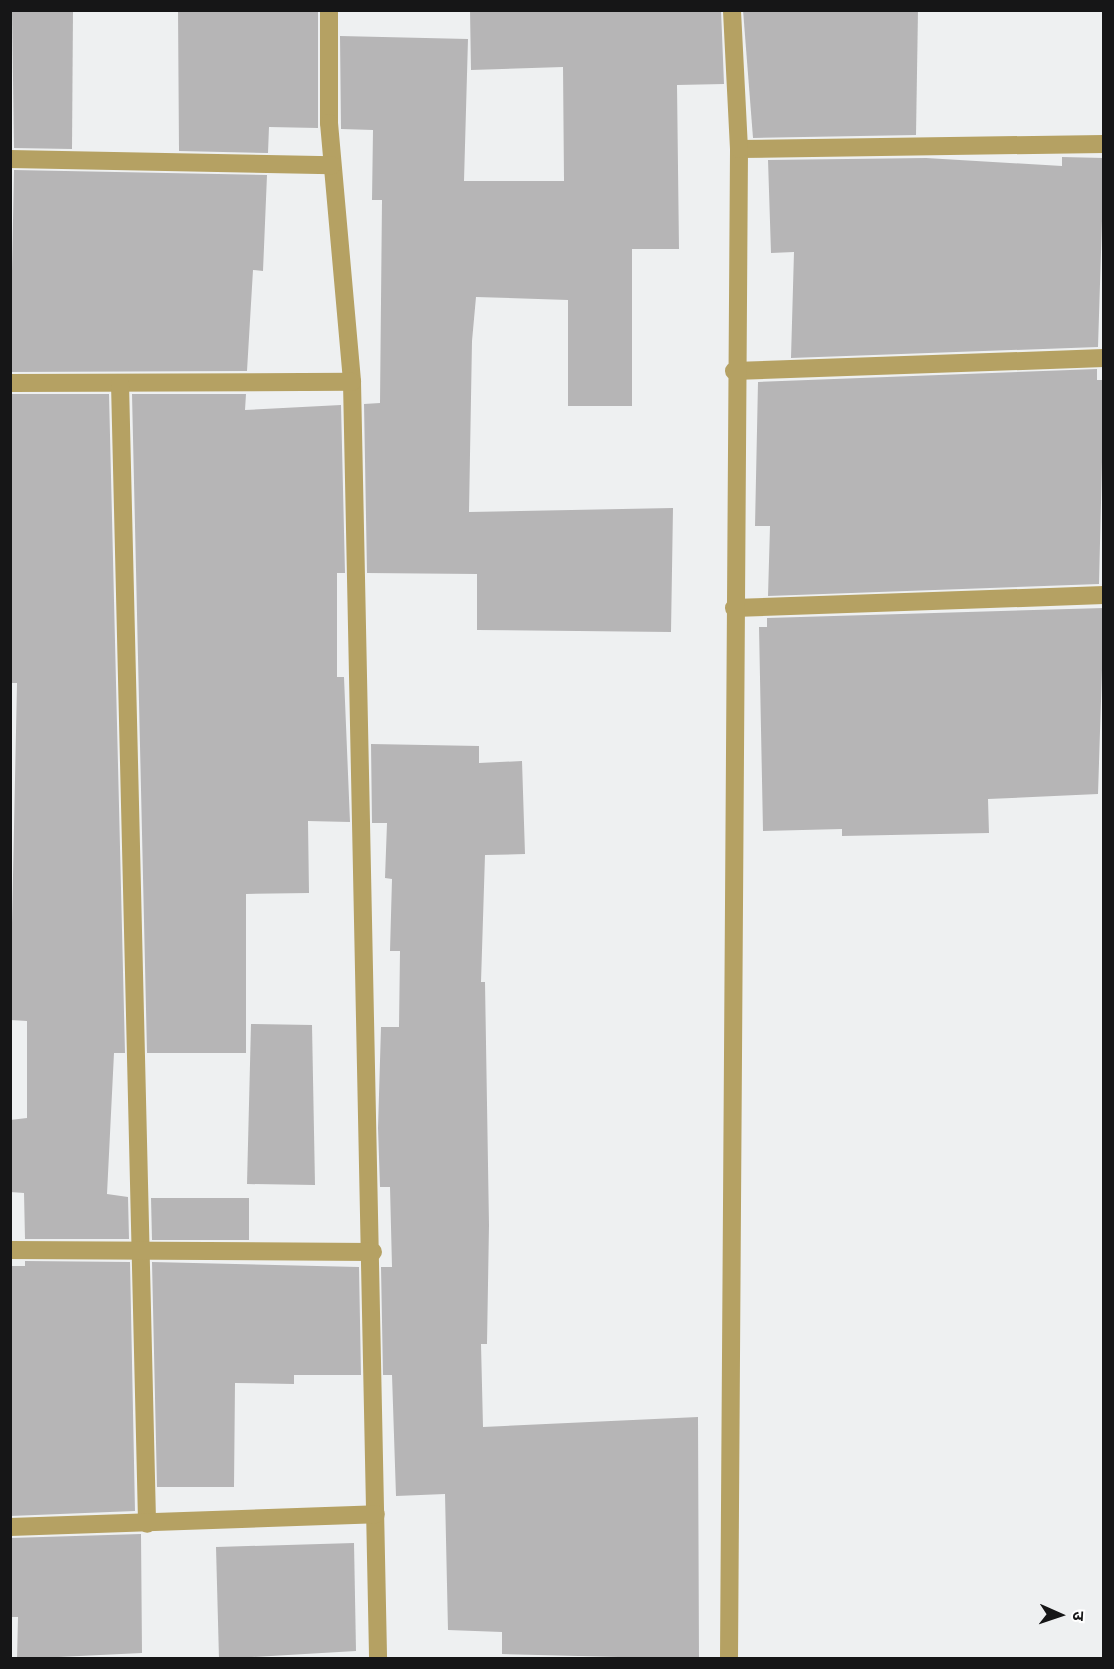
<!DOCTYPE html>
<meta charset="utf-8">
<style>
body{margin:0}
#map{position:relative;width:1114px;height:1669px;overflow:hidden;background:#eef0f1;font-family:Roboto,"Noto Sans Devanagari",sans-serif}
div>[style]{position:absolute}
.building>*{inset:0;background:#b6b5b6}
.street>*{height:18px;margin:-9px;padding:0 9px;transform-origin:9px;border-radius:9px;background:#b5a163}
span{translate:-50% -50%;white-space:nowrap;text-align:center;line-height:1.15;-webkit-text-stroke:5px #fff;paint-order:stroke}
.frame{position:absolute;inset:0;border:12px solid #161617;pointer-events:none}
.north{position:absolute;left:1030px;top:1585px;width:60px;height:60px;-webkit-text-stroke:4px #fff;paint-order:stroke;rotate:93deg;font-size:16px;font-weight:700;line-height:24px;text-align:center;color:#161617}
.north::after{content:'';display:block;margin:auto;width:21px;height:27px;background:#161617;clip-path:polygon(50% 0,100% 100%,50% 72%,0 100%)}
</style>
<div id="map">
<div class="building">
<div style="clip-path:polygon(12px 10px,73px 10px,72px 149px,14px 148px)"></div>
<div style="clip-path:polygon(178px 10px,318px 10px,318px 128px,269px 127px,268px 153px,179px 151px)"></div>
<div style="clip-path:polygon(470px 10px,721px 10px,724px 84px,677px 85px,679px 249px,632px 249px,632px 406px,568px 406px,568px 300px,476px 297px,472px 341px,469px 512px,673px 508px,671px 632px,477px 630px,477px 574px,367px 573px,364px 404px,380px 403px,382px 200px,372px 200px,373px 130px,341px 129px,340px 36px,468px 39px,464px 181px,564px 181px,563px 67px,471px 70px)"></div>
<div style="clip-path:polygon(743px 10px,918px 10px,916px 135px,753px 138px)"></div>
<div style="clip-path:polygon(1062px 157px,1104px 158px,1098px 347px,791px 358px,794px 252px,771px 253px,768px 160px,926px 158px,1062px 166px)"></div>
<div style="clip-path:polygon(14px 170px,267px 175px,263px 271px,253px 270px,247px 371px,10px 372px)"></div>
<div style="clip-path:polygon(1097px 369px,1097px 380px,1104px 380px,1099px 584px,768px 596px,770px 526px,755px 526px,758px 382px)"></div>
<div style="clip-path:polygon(10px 394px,109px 394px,125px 1053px,114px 1053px,107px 1194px,128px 1197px,129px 1239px,25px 1239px,24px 1193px,10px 1192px,10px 1120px,27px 1118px,27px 1021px,10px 1020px,17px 683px,12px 683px)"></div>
<div style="clip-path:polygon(132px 394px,246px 394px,245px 410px,341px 405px,345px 573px,337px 573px,337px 677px,344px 677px,350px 822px,308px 821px,309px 893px,246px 894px,246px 1053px,147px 1053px)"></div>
<div style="clip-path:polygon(1104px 608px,1098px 794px,988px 799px,989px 833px,842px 836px,842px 829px,763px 831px,759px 627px,767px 627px,767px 618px)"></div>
<div style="clip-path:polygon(371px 744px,479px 746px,479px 763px,522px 761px,525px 854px,485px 855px,481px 982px,485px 982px,489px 1225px,487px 1344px,481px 1344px,483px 1427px,698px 1417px,699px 1659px,502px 1654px,502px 1632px,448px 1630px,445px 1494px,396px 1496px,392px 1375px,383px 1375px,381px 1267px,392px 1267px,390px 1187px,380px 1187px,378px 1128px,381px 1027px,399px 1027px,400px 951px,390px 951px,392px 879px,385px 878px,387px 823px,372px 823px)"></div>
<div style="clip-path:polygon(251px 1024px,312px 1025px,315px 1185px,247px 1184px)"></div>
<div style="clip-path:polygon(151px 1198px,249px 1198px,249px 1240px,152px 1240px)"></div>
<div style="clip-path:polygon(25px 1261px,130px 1262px,135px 1511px,10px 1516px,10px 1266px,25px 1266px)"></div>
<div style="clip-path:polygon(152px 1262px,359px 1267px,361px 1375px,294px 1375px,294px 1384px,235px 1383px,234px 1487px,157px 1487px)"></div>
<div style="clip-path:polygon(141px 1534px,142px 1653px,17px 1659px,18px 1617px,10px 1617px,10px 1538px)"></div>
<div style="clip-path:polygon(354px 1543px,356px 1651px,219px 1659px,216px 1547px)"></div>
</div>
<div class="street">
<div style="left:329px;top:10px;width:113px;rotate:90deg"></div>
<div style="left:329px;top:123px;width:260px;rotate:84.9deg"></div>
<div style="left:352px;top:382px;width:1276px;rotate:88.83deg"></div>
<div style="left:739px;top:149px;width:365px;rotate:-0.8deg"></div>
<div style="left:10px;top:159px;width:322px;rotate:1.1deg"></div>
<div style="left:734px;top:371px;width:370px;rotate:-2deg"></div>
<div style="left:10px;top:383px;width:342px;rotate:-0.2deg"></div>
<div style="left:120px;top:383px;width:1141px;rotate:88.64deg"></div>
<div style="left:734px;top:608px;width:370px;rotate:-2deg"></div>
<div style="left:10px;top:1250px;width:363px;rotate:0.3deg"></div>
<div style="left:10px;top:1527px;width:366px;rotate:-2deg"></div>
<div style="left:729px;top:1658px;width:1509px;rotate:-89.62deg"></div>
<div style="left:739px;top:149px;width:139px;rotate:-92.9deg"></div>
</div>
<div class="frame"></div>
<div class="north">उ</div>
</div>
